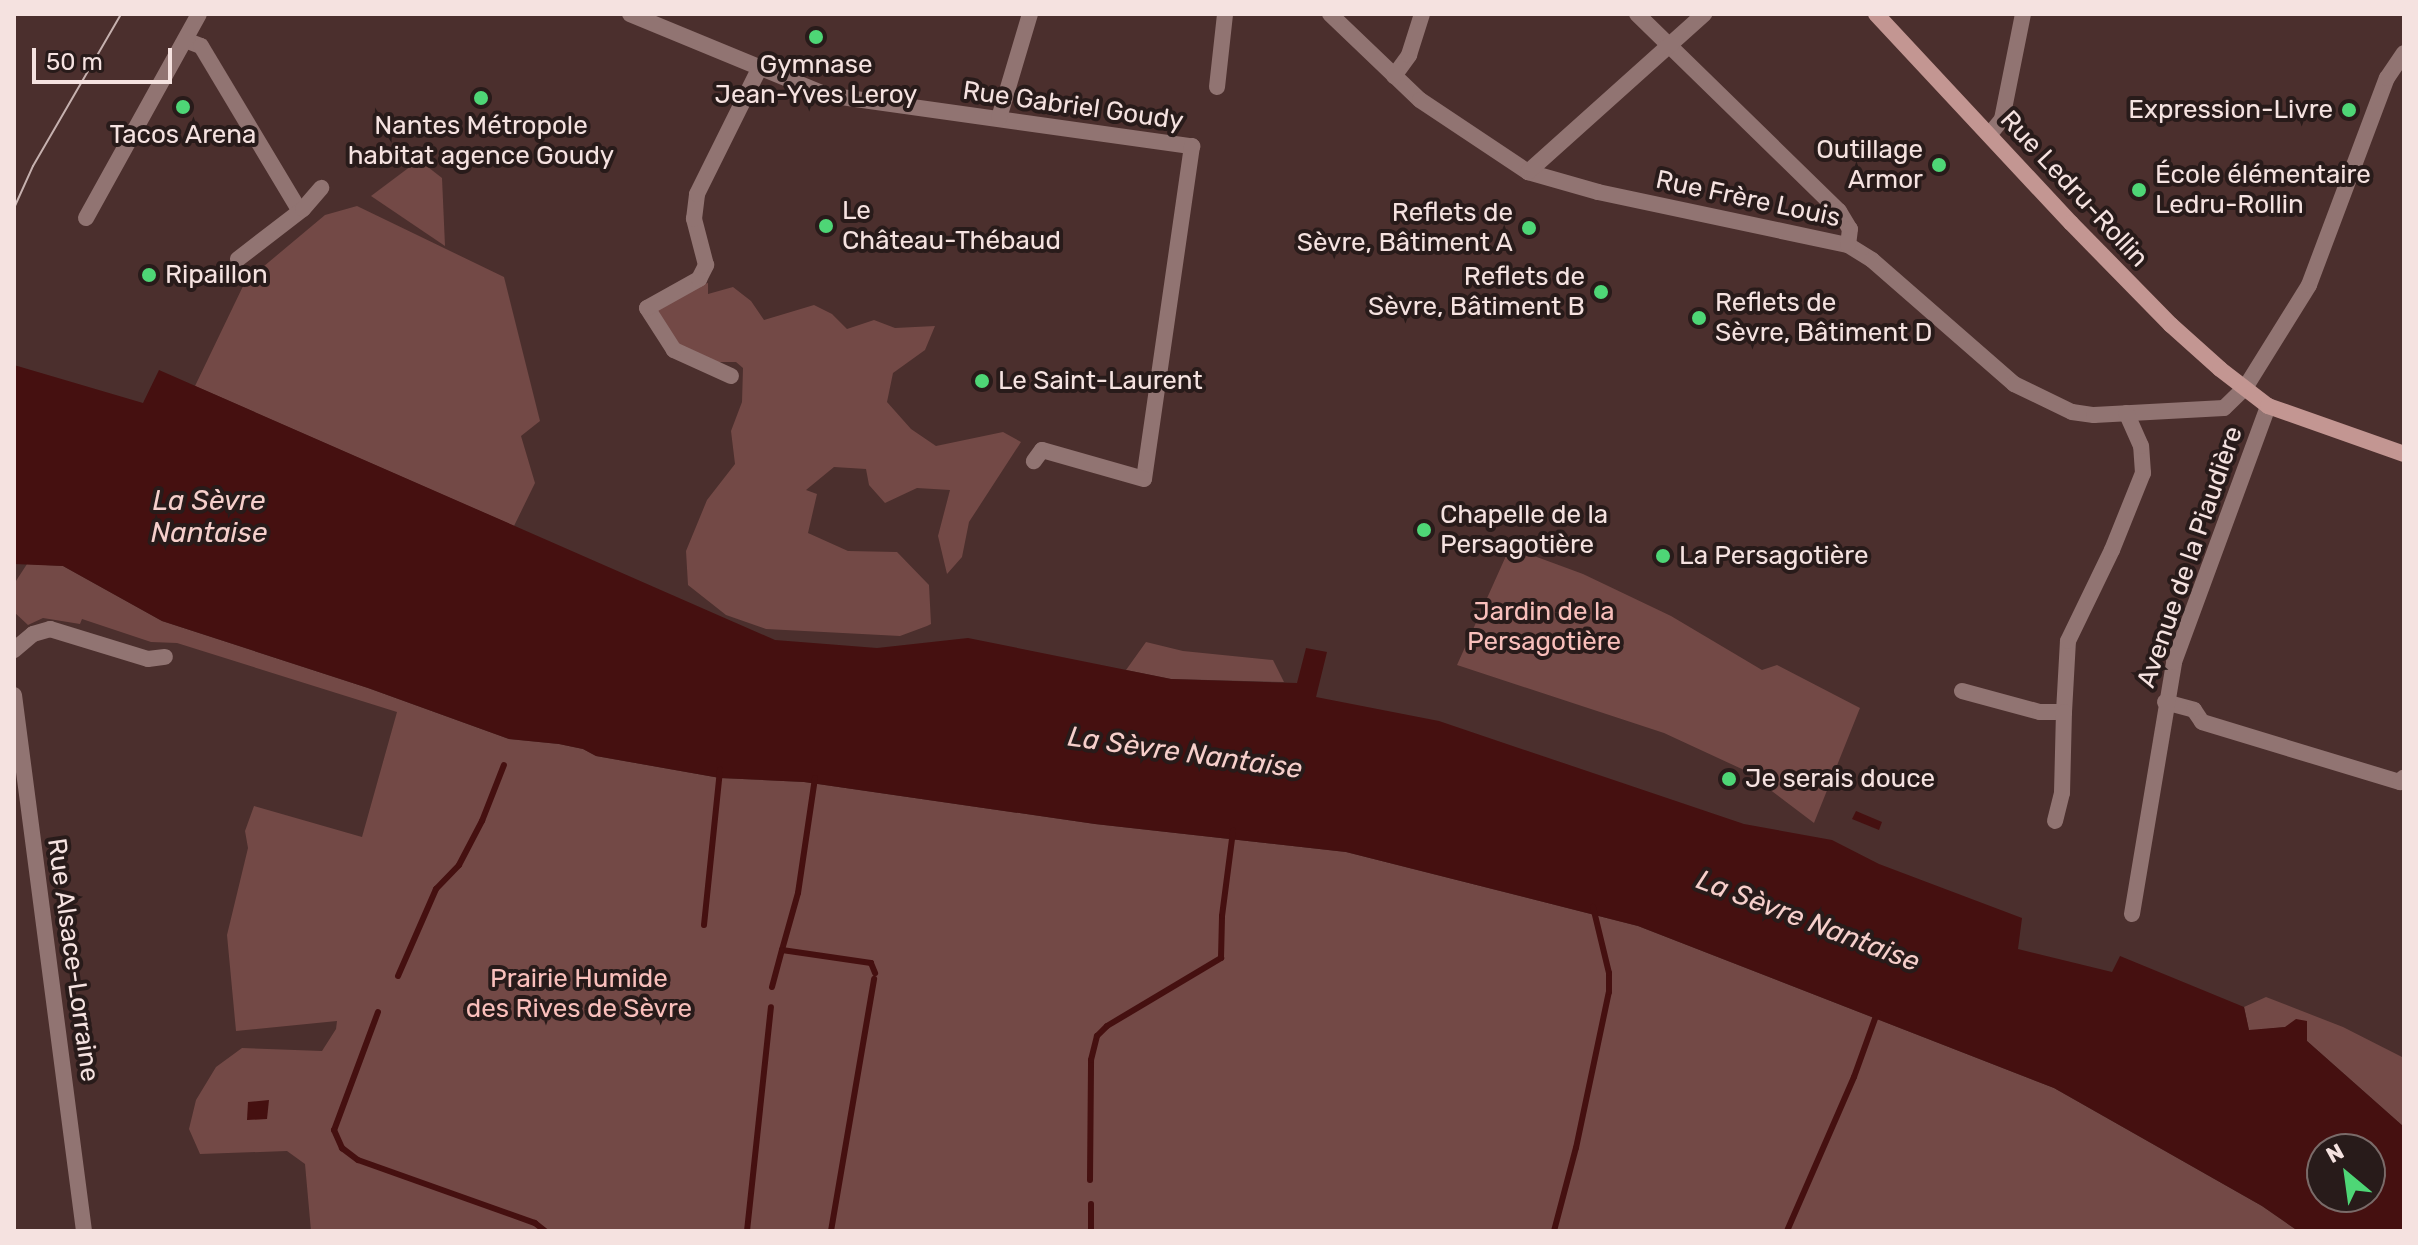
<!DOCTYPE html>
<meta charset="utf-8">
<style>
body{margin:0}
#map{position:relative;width:2418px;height:1245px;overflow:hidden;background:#4b2f2d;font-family:Rubik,sans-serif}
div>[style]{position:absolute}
.green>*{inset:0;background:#734946}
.water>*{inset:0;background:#451010}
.stream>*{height:6px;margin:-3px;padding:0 3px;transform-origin:3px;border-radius:3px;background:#451010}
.street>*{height:16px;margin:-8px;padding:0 8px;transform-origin:8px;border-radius:8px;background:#917472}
.secondary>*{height:16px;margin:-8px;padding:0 8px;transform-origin:8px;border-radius:8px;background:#c39692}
.tram>*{height:2px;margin:-1px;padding:0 1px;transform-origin:1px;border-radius:1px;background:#c6b1af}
.dots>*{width:22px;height:22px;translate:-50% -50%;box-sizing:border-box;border:4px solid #281b1a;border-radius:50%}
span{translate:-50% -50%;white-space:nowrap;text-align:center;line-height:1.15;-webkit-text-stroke:8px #281b1a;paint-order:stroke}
.poi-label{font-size:26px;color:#f5e2e0}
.right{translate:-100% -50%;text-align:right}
.left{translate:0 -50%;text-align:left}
.street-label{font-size:26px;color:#f5e2e0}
.park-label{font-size:26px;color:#f9bfbb}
.water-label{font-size:28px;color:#f6cfcb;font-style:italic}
.frame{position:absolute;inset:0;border:16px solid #f5e2e0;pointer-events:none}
.north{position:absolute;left:2306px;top:1133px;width:80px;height:80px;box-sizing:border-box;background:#281b1a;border:2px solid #7a6b69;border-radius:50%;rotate:331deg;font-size:22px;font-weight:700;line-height:32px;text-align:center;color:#f5e2e0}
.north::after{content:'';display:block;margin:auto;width:28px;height:36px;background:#4ed676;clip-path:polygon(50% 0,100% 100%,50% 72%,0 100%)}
.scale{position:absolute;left:32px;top:48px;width:140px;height:36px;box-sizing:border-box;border:4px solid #f5e2e0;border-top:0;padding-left:10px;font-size:24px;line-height:28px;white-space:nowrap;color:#f5e2e0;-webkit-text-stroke:6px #281b1a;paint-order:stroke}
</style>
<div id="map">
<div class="green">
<div style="clip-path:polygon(419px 160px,442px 178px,445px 246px,371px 196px)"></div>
<div style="clip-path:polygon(357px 206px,504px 277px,540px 421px,521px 436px,535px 483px,514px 526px,195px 386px,245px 282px,325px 215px)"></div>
<div style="clip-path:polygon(708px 283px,708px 294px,733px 287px,751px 301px,764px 320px,814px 305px,832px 314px,847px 329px,874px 320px,895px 328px,935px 326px,925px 350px,893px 373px,887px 402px,911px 429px,936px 446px,1003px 432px,1021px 442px,969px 522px,962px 557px,947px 574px,938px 536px,950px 490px,917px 488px,885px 503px,869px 485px,866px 469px,834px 467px,806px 490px,817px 494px,808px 533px,848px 551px,897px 552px,929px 585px,931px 624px,927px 626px,900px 636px,766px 629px,726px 615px,688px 585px,686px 551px,707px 500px,735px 464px,731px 431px,742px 402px,743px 368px,736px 362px,688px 362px,653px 312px,677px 290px)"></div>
<div style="clip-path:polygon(1510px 547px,1583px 574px,1671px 616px,1762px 670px,1777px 665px,1860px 708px,1814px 823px,1744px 770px,1664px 733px,1457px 665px)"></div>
<div style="clip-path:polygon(27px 564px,63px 566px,162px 621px,368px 688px,509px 739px,559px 744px,583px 749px,596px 756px,720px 778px,804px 782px,1095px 824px,1346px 852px,1638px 926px,2054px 1088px,2262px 1206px,2298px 1231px,311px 1231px,305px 1164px,287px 1151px,200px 1154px,189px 1129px,196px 1100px,216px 1067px,242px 1048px,322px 1051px,336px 1029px,337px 1021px,236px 1031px,227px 935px,248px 848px,245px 831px,254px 806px,362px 837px,397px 712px,177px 643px,151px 642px,82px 619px,80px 624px,43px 618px,28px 625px,14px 612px,14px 584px)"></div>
<div style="clip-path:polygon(1146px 642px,1183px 651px,1273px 660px,1284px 682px,1171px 679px,1126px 670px)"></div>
<div style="clip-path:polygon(2266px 997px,2343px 1027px,2404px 1058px,2404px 1127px,2307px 1041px,2285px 1027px,2249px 1031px,2244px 1007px)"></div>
</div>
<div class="water">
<div style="clip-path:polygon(evenodd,14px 365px,143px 403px,159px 370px,775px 640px,877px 648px,968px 638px,1171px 679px,1297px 683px,1306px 648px,1327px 652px,1316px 697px,1439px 721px,1744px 824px,1832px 840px,1879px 864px,2022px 918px,2018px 949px,2112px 972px,2120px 956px,2244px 1007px,2249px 1030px,2285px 1027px,2296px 1019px,2307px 1021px,2307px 1041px,2404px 1127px,2404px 1231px,2298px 1231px,2262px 1206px,2054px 1088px,1638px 926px,1346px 852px,1095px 824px,804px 782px,720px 778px,596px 756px,583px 749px,559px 744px,509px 739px,368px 688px,162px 621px,63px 566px,14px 564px,14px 365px,2322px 1149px,2370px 1149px,2370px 1197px,2322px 1197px,2322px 1149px)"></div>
<div style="clip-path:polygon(1856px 811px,1882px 822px,1879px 830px,1852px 819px)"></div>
<div style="clip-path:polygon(269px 1100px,267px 1119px,247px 1120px,248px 1102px)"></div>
</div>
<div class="stream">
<div style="left:815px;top:778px;width:116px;rotate:98.4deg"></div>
<div style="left:798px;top:893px;width:59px;rotate:105.7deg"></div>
<div style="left:782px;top:950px;width:90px;rotate:8.3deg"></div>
<div style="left:871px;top:963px;width:11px;rotate:68deg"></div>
<div style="left:704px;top:925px;width:156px;rotate:-84.1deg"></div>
<div style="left:398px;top:976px;width:95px;rotate:-66.4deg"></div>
<div style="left:436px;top:889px;width:33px;rotate:-46deg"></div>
<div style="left:459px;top:865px;width:50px;rotate:-62.4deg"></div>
<div style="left:482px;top:821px;width:60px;rotate:-68.6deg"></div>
<div style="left:772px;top:987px;width:38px;rotate:-75deg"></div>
<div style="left:378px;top:1012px;width:126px;rotate:110.4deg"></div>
<div style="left:334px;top:1130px;width:20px;rotate:66deg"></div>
<div style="left:342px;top:1148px;width:20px;rotate:37deg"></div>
<div style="left:358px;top:1160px;width:188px;rotate:19.6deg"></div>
<div style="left:535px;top:1223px;width:13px;rotate:39deg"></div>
<div style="left:1090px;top:1180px;width:120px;rotate:-89.5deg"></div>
<div style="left:1091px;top:1060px;width:25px;rotate:-76deg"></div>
<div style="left:1097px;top:1036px;width:14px;rotate:-45deg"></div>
<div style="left:1107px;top:1026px;width:133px;rotate:-30.8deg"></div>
<div style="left:1221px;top:958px;width:42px;rotate:-88.6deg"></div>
<div style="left:1222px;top:916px;width:86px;rotate:-82.6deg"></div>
<div style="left:747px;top:1231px;width:225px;rotate:-83.9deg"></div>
<div style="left:831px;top:1231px;width:256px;rotate:-80.3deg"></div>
<div style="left:1091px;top:1231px;width:27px;rotate:-90deg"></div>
<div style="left:1554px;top:1231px;width:86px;rotate:-75.2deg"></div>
<div style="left:1576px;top:1148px;width:159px;rotate:-78.1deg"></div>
<div style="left:1609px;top:992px;width:19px;rotate:-90deg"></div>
<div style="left:1609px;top:973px;width:68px;rotate:-103.6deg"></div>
<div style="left:1787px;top:1231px;width:168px;rotate:-66.5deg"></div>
<div style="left:1854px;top:1077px;width:68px;rotate:-70.2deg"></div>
</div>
<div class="street">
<div style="left:630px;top:14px;width:213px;rotate:22.4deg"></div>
<div style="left:827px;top:95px;width:369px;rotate:8deg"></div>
<div style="left:1192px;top:146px;width:336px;rotate:98.2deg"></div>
<div style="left:1144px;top:479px;width:106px;rotate:-164.1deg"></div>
<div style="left:1042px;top:450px;width:14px;rotate:126deg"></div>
<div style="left:1330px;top:14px;width:124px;rotate:43.7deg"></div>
<div style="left:1420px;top:100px;width:130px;rotate:33.7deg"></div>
<div style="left:1528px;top:172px;width:73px;rotate:15.9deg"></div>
<div style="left:1598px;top:192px;width:256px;rotate:12deg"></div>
<div style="left:1848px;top:245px;width:28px;rotate:32deg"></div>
<div style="left:1872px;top:260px;width:189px;rotate:41.1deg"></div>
<div style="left:2014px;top:384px;width:64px;rotate:25.8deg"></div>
<div style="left:2072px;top:412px;width:22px;rotate:8deg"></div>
<div style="left:2094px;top:415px;width:130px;rotate:-3.1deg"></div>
<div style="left:2224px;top:408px;width:29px;rotate:-44deg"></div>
<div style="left:2245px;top:388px;width:121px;rotate:-58.1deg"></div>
<div style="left:2309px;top:285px;width:221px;rotate:-69.4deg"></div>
<div style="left:2387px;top:78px;width:30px;rotate:-56deg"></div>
<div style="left:1637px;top:14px;width:282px;rotate:44.3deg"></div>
<div style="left:1839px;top:211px;width:21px;rotate:59deg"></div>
<div style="left:1850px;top:229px;width:16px;rotate:97deg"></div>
<div style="left:185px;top:40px;width:17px;rotate:21deg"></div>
<div style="left:201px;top:46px;width:191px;rotate:59.1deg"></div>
<div style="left:1394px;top:76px;width:26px;rotate:-54deg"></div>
<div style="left:1409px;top:55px;width:43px;rotate:-72.4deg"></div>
<div style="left:1217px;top:87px;width:73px;rotate:-83.7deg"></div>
<div style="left:999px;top:118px;width:109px;rotate:-73.4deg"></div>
<div style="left:1990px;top:134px;width:19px;rotate:-51deg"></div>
<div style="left:2002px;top:119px;width:107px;rotate:-78.7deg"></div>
<div style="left:1528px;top:172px;width:237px;rotate:-41.9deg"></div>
<div style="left:86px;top:218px;width:233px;rotate:-61deg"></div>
<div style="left:238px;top:259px;width:82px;rotate:-37.6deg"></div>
<div style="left:303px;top:209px;width:28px;rotate:-49deg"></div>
<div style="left:731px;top:376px;width:63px;rotate:-155.5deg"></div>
<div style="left:674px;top:350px;width:50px;rotate:-122.7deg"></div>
<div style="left:647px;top:308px;width:60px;rotate:-29.1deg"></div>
<div style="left:699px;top:279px;width:16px;rotate:-63deg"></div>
<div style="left:706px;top:265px;width:48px;rotate:-104.6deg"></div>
<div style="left:694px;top:219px;width:25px;rotate:-83deg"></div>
<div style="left:697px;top:194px;width:140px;rotate:-63.6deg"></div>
<div style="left:14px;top:650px;width:25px;rotate:-40deg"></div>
<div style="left:33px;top:634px;width:18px;rotate:-16deg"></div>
<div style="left:50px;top:629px;width:102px;rotate:17deg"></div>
<div style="left:148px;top:659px;width:17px;rotate:-7deg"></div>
<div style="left:1962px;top:691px;width:81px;rotate:15.1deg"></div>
<div style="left:2040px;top:712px;width:24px"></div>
<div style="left:2064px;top:712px;width:71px;rotate:-86.8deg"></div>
<div style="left:2068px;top:641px;width:101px;rotate:-64.2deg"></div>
<div style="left:2112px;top:550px;width:83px;rotate:-68.1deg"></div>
<div style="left:2143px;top:473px;width:27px;rotate:-94deg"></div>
<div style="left:2141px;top:446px;width:36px;rotate:-114deg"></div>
<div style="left:14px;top:695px;width:541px;rotate:82.56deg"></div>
<div style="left:2165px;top:702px;width:30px;rotate:15deg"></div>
<div style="left:2194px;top:710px;width:14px;rotate:56deg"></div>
<div style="left:2202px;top:722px;width:207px;rotate:16.9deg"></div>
<div style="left:2400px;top:782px;width:6px;rotate:-51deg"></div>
<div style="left:2055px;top:821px;width:29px;rotate:-76deg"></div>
<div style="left:2062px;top:793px;width:81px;rotate:-88.6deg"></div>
<div style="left:2132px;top:914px;width:255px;rotate:-80.5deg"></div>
<div style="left:2174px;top:662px;width:273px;rotate:-69.8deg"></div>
</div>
<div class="secondary">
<div style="left:1876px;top:14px;width:286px;rotate:47deg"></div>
<div style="left:2071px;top:223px;width:143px;rotate:45.6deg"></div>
<div style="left:2171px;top:325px;width:66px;rotate:41.9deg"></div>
<div style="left:2220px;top:369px;width:61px;rotate:37.6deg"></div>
<div style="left:2268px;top:406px;width:144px;rotate:19.4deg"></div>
</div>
<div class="tram">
<div style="left:14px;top:208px;width:46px;rotate:-65.7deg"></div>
<div style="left:33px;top:166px;width:176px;rotate:-59.9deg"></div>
</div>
<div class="dots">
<div style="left:816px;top:37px;background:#4ed676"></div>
<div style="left:481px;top:98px;background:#4ed676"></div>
<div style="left:183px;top:107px;background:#4ed676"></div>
<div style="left:2349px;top:110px;background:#4ed676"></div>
<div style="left:1939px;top:165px;background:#4ed676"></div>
<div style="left:2139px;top:190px;background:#4ed676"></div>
<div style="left:826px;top:226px;background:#4ed676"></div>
<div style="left:1529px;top:228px;background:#4ed676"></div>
<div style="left:149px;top:275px;background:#4ed676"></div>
<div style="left:1601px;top:292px;background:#4ed676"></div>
<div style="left:1699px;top:318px;background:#4ed676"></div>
<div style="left:982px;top:381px;background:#4ed676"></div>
<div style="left:1424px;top:530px;background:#4ed676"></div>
<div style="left:1663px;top:556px;background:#4ed676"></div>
<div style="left:1729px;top:779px;background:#4ed676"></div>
</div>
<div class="poi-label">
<span style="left:816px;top:80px">Gymnase<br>Jean-Yves Leroy</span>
<span class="right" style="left:2333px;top:110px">Expression-Livre</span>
<span style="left:481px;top:141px">Nantes Métropole<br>habitat agence Goudy</span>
<span style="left:183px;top:135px">Tacos Arena</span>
<span class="right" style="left:1923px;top:165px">Outillage<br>Armor</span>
<span class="left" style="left:2155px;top:190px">École élémentaire<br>Ledru-Rollin</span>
<span class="left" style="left:842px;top:226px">Le<br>Château-Thébaud</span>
<span class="right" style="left:1513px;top:228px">Reflets de<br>Sèvre, Bâtiment A</span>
<span class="left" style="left:165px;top:275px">Ripaillon</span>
<span class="right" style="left:1585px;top:292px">Reflets de<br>Sèvre, Bâtiment B</span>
<span class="left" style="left:1715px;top:318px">Reflets de<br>Sèvre, Bâtiment D</span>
<span class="left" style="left:998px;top:381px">Le Saint-Laurent</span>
<span class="left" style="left:1440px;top:530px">Chapelle de la<br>Persagotière</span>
<span class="left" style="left:1679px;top:556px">La Persagotière</span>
<span class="left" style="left:1745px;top:779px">Je serais douce</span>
</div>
<div class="street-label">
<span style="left:1073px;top:106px;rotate:8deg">Rue Gabriel Goudy</span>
<span style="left:2074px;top:189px;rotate:47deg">Rue Ledru-Rollin</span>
<span style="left:1748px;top:199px;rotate:12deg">Rue Frère Louis</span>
<span style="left:2190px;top:557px;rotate:-71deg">Avenue de la Piaudière</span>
<span style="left:73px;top:960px;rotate:82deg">Rue Alsace-Lorraine</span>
</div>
<div class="park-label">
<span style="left:1544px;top:627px">Jardin de la<br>Persagotière</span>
<span style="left:579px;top:994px">Prairie Humide<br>des Rives de Sèvre</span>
</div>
<div class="water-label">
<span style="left:209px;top:517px">La Sèvre<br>Nantaise</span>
<span style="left:1185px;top:753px;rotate:8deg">La Sèvre Nantaise</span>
<span style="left:1808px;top:921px;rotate:21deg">La Sèvre Nantaise</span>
</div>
<div class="frame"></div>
<div class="north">N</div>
<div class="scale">50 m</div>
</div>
